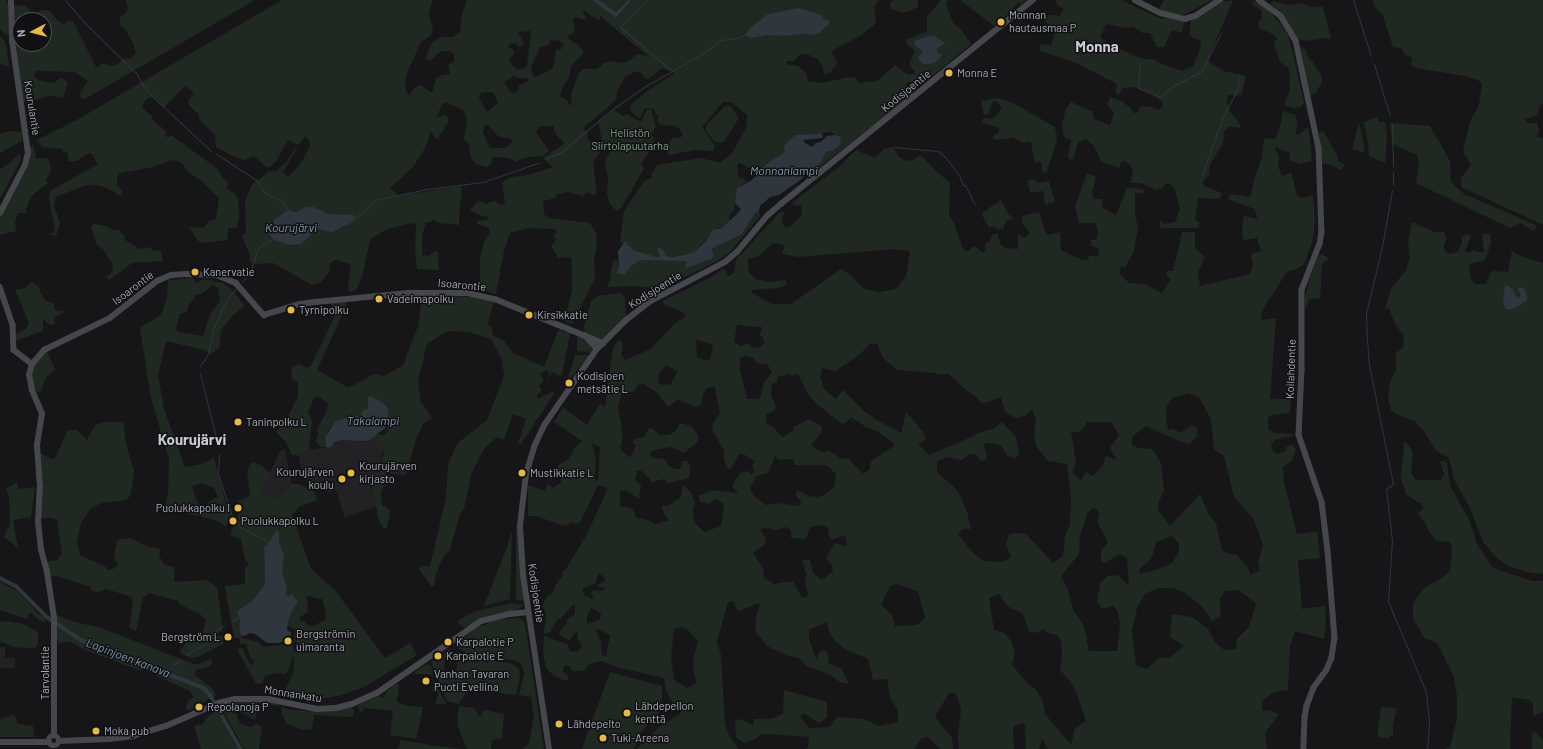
<!DOCTYPE html>
<meta charset="utf-8">
<style>
body{margin:0}
#map{position:relative;width:1543px;height:749px;overflow:hidden;background:#161618;font-family:Barlow,sans-serif}
div>[style]{position:absolute}
.built>*{inset:0;background:#222225}
.green>*{inset:0;background:#202822}
.water>*{inset:0;background:#2f363d}
.stream>*{height:1px;margin:-0.5px;padding:0 0.5px;transform-origin:0.5px;border-radius:0.5px;background:#2f363d}
.canal>*{height:3.5px;margin:-1.75px;padding:0 1.75px;transform-origin:1.75px;border-radius:1.75px;background:#2f363d}
.secondary>*{height:5.5px;margin:-2.75px;padding:0 2.75px;transform-origin:2.75px;border-radius:2.75px;background:#45474d}
.secondary>.ring{margin:-2.75px;padding:0;box-sizing:content-box;background:none;border:5.5px solid #45474d;border-radius:50%}
.dots>*{width:11px;height:11px;translate:-50% -50%;box-sizing:border-box;border:2px solid #111113;border-radius:50%}
span{translate:-50% -50%;white-space:nowrap;text-align:center;line-height:1.15;-webkit-text-stroke:3px #111113;paint-order:stroke}
.poi-label{font-size:11px;color:#a9acb7}
.left{translate:0 -50%;text-align:left}
.right{translate:-100% -50%;text-align:right}
.street-label{font-size:11px;color:#a9acb7}
.park-label{font-size:11px;color:#81a185}
.water-label{font-size:12px;color:#8297b0;font-style:italic}
.district-label{font-size:15px;color:#caccd3;font-weight:700}
.north{position:absolute;left:12px;top:12px;width:40px;height:40px;box-sizing:border-box;background:#111113;border:1px solid #4e4f55;border-radius:50%;rotate:263deg;font-size:11px;font-weight:700;line-height:16px;text-align:center;color:#a9acb7}
.north::after{content:'';display:block;margin:auto;width:14px;height:18px;background:#e8bb3e;clip-path:polygon(50% 0,100% 100%,50% 72%,0 100%)}
</style>
<div id="map">
<div class="built">
<div style="clip-path:polygon(358px 439px,367px 442px,383px 439px,379px 446px,383px 446px,384px 452px,382px 453px,381px 466px,372px 486px,376px 506px,345px 518px,336px 490px,329px 492px,324px 481px,315px 483px,305px 477px,302px 478px,299px 456px,302px 456px,309px 450px,326px 447px,341px 440px)"></div>
<div style="clip-path:polygon(285px 450px,292px 484px,281px 496px,272px 501px,261px 493px,280px 451px)"></div>
<div style="clip-path:polygon(0 647px,5px 647px,5px 658px,15px 658px,15px 668px,0 668px)"></div>
</div>
<div class="green">
<div style="clip-path:polygon(0 0,6px 0,8px 5px,9px 35px,4px 33px,0 29px)"></div>
<div style="clip-path:polygon(evenodd,126px 0,252px 0,252px 2px,85px 99px,81px 98px,80px 93px,88px 81px,75px 72px,38px 71px,35px 72px,35px 78px,41px 81px,54px 83px,61px 78px,68px 82px,63px 98px,54px 96px,45px 97px,23px 103px,14px 32px,14px 6px,25px 5px,34px 16px,41px 10px,50px 11px,57px 20px,64px 25px,68px 21px,73px 21px,96px 67px,100px 66px,102px 63px,111px 66px,120px 63px,122px 59px,131px 58px,136px 53px,134px 45px,125px 29px,120px 25px,120px 17px,126px 13px,128px 8px,126px 0,20px 20px,44px 20px,44px 44px,20px 44px,20px 20px)"></div>
<div style="clip-path:polygon(evenodd,282px 0,432px 0,429px 16px,433px 31px,430px 36px,421px 42px,408px 71px,405px 81px,406px 92px,410px 95px,413px 89px,418px 86px,422px 86px,432px 93px,436px 78px,442px 75px,450px 74px,448px 65px,454px 62px,454px 54px,449px 51px,441px 51px,430px 61px,425px 59px,432px 43px,441px 37px,453px 37px,460px 32px,462px 13px,467px 0,592px 0,616px 18px,631px 0,879px 0,874px 7px,876px 19px,874px 25px,860px 36px,831px 51px,837px 62px,836px 66px,832px 69px,831px 73px,824px 74px,823px 67px,818px 59px,809px 55px,800px 54px,794px 61px,787px 61px,786px 64px,798px 66px,806px 73px,808px 81px,822px 83px,849px 77px,856px 78px,858px 83px,877px 81px,895px 65px,907px 74px,915px 74px,915px 70px,912px 69px,909px 63px,915px 51px,907px 44px,906px 40px,927px 31px,927px 17px,941px 0,948px 0,946px 4px,953px 23px,961px 29px,971px 44px,924px 83px,908px 82px,906px 85px,907px 88px,913px 93px,910px 96px,812px 173px,811px 169px,822px 161px,826px 152px,832px 151px,838px 147px,835px 135px,831px 132px,795px 135px,785px 152px,766px 164px,755px 175px,750px 168px,739px 163px,737px 166px,739px 178px,743px 178px,746px 182px,737px 188px,734px 211px,731px 212px,729px 218px,730px 223px,722px 228px,717px 228px,695px 251px,688px 254px,673px 257px,666px 256px,657px 250px,660px 256px,657px 257px,635px 251px,628px 245px,626px 240px,622px 245px,620px 242px,624px 211px,645px 180px,650px 179px,652px 177px,651px 174px,657px 165px,701px 158px,720px 163px,732px 153px,746px 128px,747px 115px,731px 102px,723px 102px,702px 127px,715px 146px,713px 151px,695px 150px,669px 155px,666px 151px,672px 138px,680px 138px,683px 135px,679px 128px,673px 125px,666px 126px,659px 124px,657px 120px,659px 115px,656px 114px,654px 109px,645px 108px,640px 118px,632px 113px,630px 106px,647px 91px,675px 73px,662px 68px,648px 79px,644px 78px,643px 74px,637px 71px,626px 76px,618px 89px,615px 101px,583px 128px,588px 133px,587px 139px,601px 151px,593px 162px,597px 194px,592px 195px,587px 192px,583px 196px,568px 192px,557px 194px,556px 198px,543px 201px,544px 214px,549px 218px,590px 223px,597px 235px,596px 250px,594px 257px,595px 279px,572px 324px,564px 321px,572px 291px,572px 261px,570px 257px,558px 258px,551px 246px,556px 240px,554px 236px,557px 231px,555px 229px,529px 228px,510px 233px,504px 251px,496px 294px,480px 290px,480px 259px,484px 241px,490px 233px,489px 228px,477px 224px,477px 221px,488px 220px,487px 216px,482px 216px,470px 210px,477px 202px,481px 201px,486px 204px,494px 201px,501px 205px,505px 204px,502px 182px,512px 177px,528px 175px,553px 167px,543px 158px,565px 143px,556px 135px,553px 126px,540px 126px,536px 132px,549px 151px,543px 156px,527px 157px,515px 162px,510px 158px,492px 157px,491px 164px,486px 167px,475px 163px,471px 157px,469px 144px,464px 139px,467px 119px,463px 110px,445px 102px,441px 106px,437px 117px,446px 115px,449px 120px,439px 137px,437px 139px,434px 137px,431px 131px,425px 148px,413px 167px,390px 188px,391px 190px,395px 191px,397px 196px,461px 186px,462px 200px,460px 201px,459px 225px,439px 223px,433px 219px,431px 222px,426px 222px,422px 236px,422px 255px,429px 256px,435px 251px,438px 252px,439px 270px,417px 269px,415px 249px,416px 225px,411px 223px,387px 229px,370px 239px,363px 274px,356px 290px,350px 292px,348px 287px,351px 264px,335px 260px,330px 263px,329px 272px,321px 282px,312px 285px,273px 263px,255px 264px,250px 262px,249px 252px,242px 237px,246px 232px,245px 201px,251px 186px,269px 171px,276px 171px,286px 163px,296px 147px,297px 148px,283px 172px,288px 177px,292px 173px,301px 163px,310px 146px,309px 140px,306px 136px,298px 145px,288px 140px,277px 160px,270px 167px,266px 167px,254px 156px,244px 160px,237px 158px,216px 147px,215px 135px,199px 119px,199px 115px,189px 105px,188px 101px,194px 93px,185px 86px,164px 108px,154px 98px,150px 97px,144px 102px,142px 108px,152px 116px,152px 119px,167px 132px,165px 135px,168px 138px,171px 135px,218px 169px,222px 177px,228px 182px,227px 189px,234px 193px,238px 198px,239px 217px,237px 228px,228px 228px,227px 240px,202px 243px,197px 240px,189px 227px,203px 228px,210px 221px,216px 219px,219px 198px,202px 181px,188px 172px,182px 163px,173px 160px,149px 168px,120px 173px,117px 178px,117px 185px,123px 191px,121px 196px,105px 187px,95px 185px,86px 185px,56px 197px,54px 207px,60px 222px,56px 236px,50px 235px,50px 233px,54px 233px,55px 230px,49px 200px,50px 191px,98px 164px,91px 153px,85px 155px,77px 161px,68px 161px,68px 153px,63px 152px,63px 149px,42px 147px,37px 140px,75px 121px,282px 0,799px 8px,822px 15px,824px 19px,830px 20px,812px 35px,804px 34px,782px 36px,768px 35px,757px 37px,745px 35px,751px 27px,761px 19px,799px 8px,282px 0,585px 11px,598px 20px,600px 19px,600px 16px,648px 56px,637px 54px,627px 62px,621px 63px,614px 61px,604px 63px,597px 69px,583px 69px,579px 73px,572px 91px,571px 107px,567px 100px,560px 96px,562px 88px,569px 78px,571px 66px,582px 55px,583px 51px,577px 44px,569px 39px,568px 36px,575px 32px,573px 19px,574px 17px,585px 20px,586px 17px,582px 12px,585px 11px,282px 0,531px 31px,527px 65px,525px 68px,518px 70px,510px 63px,509px 59px,514px 54px,513px 50px,508px 47px,511px 43px,515px 43px,519px 47px,522px 46px,524px 43px,518px 32px,531px 31px,282px 0,551px 40px,560px 41px,564px 46px,560px 50px,556px 50px,553px 68px,534px 78px,531px 67px,540px 47px,547px 46px,551px 40px,282px 0,915px 44px,938px 48px,937px 53px,942px 55px,923px 64px,917px 58px,923px 52px,915px 44px,282px 0,514px 76px,518px 78px,527px 78px,528px 81px,519px 86px,517px 92px,514px 93px,510px 92px,504px 82px,514px 76px,282px 0,492px 92px,495px 95px,498px 103px,487px 112px,479px 98px,481px 93px,492px 92px,282px 0,485px 125px,488px 125px,498px 136px,511px 139px,512px 143px,505px 148px,490px 148px,483px 132px,485px 125px,282px 0,306px 207px,314px 207px,328px 214px,343px 215px,350px 223px,340px 229px,318px 229px,301px 244px,273px 239px,288px 210px,296px 212px,306px 207px)"></div>
<div style="clip-path:polygon(599px 0,628px 0,616px 12px)"></div>
<div style="clip-path:polygon(894px 0,918px 0,918px 7px,907px 12px,900px 12px,891px 9px,890px 6px,891px 2px)"></div>
<div style="clip-path:polygon(960px 0,1025px 0,1021px 4px,1019px 2px,1012px 8px,1013px 10px,994px 26px)"></div>
<div style="clip-path:polygon(1056px 0,1121px 0,1157px 17px,1163px 19px,1166px 17px,1184px 22px,1182px 33px,1172px 30px,1164px 47px,1157px 47px,1150px 33px,1143px 33px,1133px 27px,1125px 28px,1106px 24px,1101px 36px,1101px 38px,1109px 44px,1142px 59px,1154px 59px,1160px 63px,1182px 71px,1193px 66px,1200px 49px,1201px 41px,1189px 36px,1191px 20px,1221px 2px,1233px 0,1211px 52px,1209px 62px,1224px 71px,1246px 76px,1242px 93px,1238px 96px,1228px 95px,1227px 102px,1230px 111px,1240px 125px,1240px 128px,1229px 126px,1224px 131px,1223px 144px,1210px 164px,1209px 175px,1202px 182px,1204px 186px,1222px 193px,1221px 198px,1218px 199px,1198px 198px,1195px 219px,1200px 223px,1198px 228px,1161px 228px,1159px 222px,1161px 220px,1164px 224px,1175px 222px,1180px 209px,1175px 189px,1170px 184px,1165px 184px,1163px 188px,1156px 190px,1141px 183px,1130px 183px,1133px 172px,1130px 164px,1124px 161px,1121px 163px,1119px 168px,1105px 163px,1101px 161px,1093px 145px,1086px 139px,1078px 143px,1073px 159px,1070px 160px,1068px 156px,1071px 141px,1070px 139px,1064px 137px,1062px 125px,1066px 108px,1071px 102px,1093px 112px,1094px 119px,1110px 125px,1114px 113px,1107px 105px,1110px 97px,1121px 101px,1131px 108px,1133px 113px,1139px 112px,1139px 107px,1143px 106px,1152px 107px,1158px 110px,1162px 108px,1163px 104px,1159px 99px,1144px 90px,1134px 87px,1122px 88px,1119px 95px,1115px 93px,1117px 84px,1076px 63px,1041px 51px,1039px 44px,1051px 45px,1055px 34px,1054px 29px,1050px 27px,1043px 19px,1049px 15px,1059px 16px,1063px 11px,1063px 8px,1057px 5px)"></div>
<div style="clip-path:polygon(1164px 0,1212px 0,1186px 14px,1177px 15px,1159px 9px)"></div>
<div style="clip-path:polygon(1372px 0,1543px 0,1543px 104px,1540px 105px,1537px 116px,1525px 119px,1528px 123px,1537px 123px,1539px 130px,1537px 137px,1543px 138px,1543px 225px,1461px 187px,1461px 178px,1471px 165px,1463px 152px,1469px 124px,1479px 105px,1482px 84px,1478px 80px,1465px 76px,1416px 68px,1411px 65px,1412px 58px,1404px 54px,1401px 48px,1393px 47px,1382px 13px,1377px 10px)"></div>
<div style="clip-path:polygon(1253px 1px,1266px 8px,1279px 22px,1288px 35px,1293px 53px,1304px 103px,1300px 107px,1293px 108px,1284px 105px,1290px 91px,1289px 68px,1280px 62px,1274px 44px,1277px 38px,1273px 34px,1260px 29px,1258px 23px,1262px 18px,1262px 11px,1252px 4px)"></div>
<div style="clip-path:polygon(1273px 1px,1287px 5px,1302px 3px,1310px 7px,1323px 7px,1331px 39px,1326px 38px,1305px 41px,1296px 38px,1282px 13px,1270px 3px)"></div>
<div style="clip-path:polygon(0 36px,6px 43px,9px 67px,0 64px)"></div>
<div style="clip-path:polygon(1300px 46px,1306px 50px,1309px 60px,1312px 61px,1322px 77px,1322px 82px,1315px 94px,1310px 95px)"></div>
<div style="clip-path:polygon(998px 98px,1013px 103px,1055px 127px,1057px 140px,1047px 171px,1043px 173px,1041px 169px,1042px 164px,1040px 162px,1036px 163px,1034px 160px,1031px 141px,1023px 143px,1013px 137px,1005px 139px,996px 140px,992px 137px,999px 132px,998px 127px,982px 123px,983px 118px,991px 119px,995px 117px,1002px 107px,996px 101px,993px 102px,988px 114px,984px 115px,981px 101px)"></div>
<div style="clip-path:polygon(725px 106px,731px 106px,739px 118px,724px 142px,720px 143px,715px 142px,706px 131px,706px 127px,707px 124px)"></div>
<div style="clip-path:polygon(647px 109px,651px 110px,656px 126px,651px 135px,654px 138px,654px 142px,641px 165px,644px 168px,636px 183px,621px 208px,617px 211px,610px 205px,607px 194px,608px 177px,605px 161px,611px 150px,609px 148px,605px 148px,603px 145px,598px 122px,614px 110px,623px 116px,627px 114px,641px 122px)"></div>
<div style="clip-path:polygon(evenodd,1283px 111px,1295px 115px,1298px 124px,1295px 135px,1300px 134px,1307px 127px,1309px 130px,1312px 161px,1299px 164px,1290px 160px,1290px 153px,1276px 147px,1275px 149px,1279px 157px,1278px 166px,1282px 176px,1291px 172px,1297px 195px,1302px 198px,1313px 195px,1315px 220px,1313px 240px,1304px 264px,1297px 269px,1287px 271px,1272px 296px,1266px 303px,1261px 315px,1263px 320px,1276px 318px,1270px 399px,1291px 399px,1290px 413px,1273px 415px,1268px 418px,1268px 426px,1269px 430px,1275px 433px,1292px 434px,1292px 436px,1275px 440px,1271px 445px,1273px 451px,1278px 454px,1286px 451px,1286px 447px,1293px 444px,1296px 450px,1292px 461px,1283px 467px,1284px 482px,1297px 534px,1317px 531px,1320px 558px,1298px 560px,1302px 609px,1325px 606px,1326px 624px,1324px 639px,1295px 631px,1290px 646px,1288px 690px,1274px 692px,1262px 701px,1262px 711px,1268px 710px,1279px 714px,1265px 733px,1267px 749px,1048px 749px,1042px 738px,1039px 749px,1026px 749px,1025px 725px,1022px 723px,1013px 727px,1014px 749px,959px 749px,958px 736px,961px 709px,956px 693px,949px 693px,935px 717px,952px 738px,953px 749px,940px 749px,928px 737px,922px 738px,914px 749px,806px 749px,808px 748px,809px 737px,781px 735px,761px 734px,756px 739px,744px 743px,736px 737px,735px 719px,743px 720px,753px 726px,754px 719px,771px 719px,783px 714px,784px 690px,827px 702px,827px 718px,819px 723px,805px 714px,800px 716px,809px 728px,830px 727px,837px 717px,864px 719px,879px 726px,898px 722px,898px 710px,890px 698px,887px 679px,873px 680px,868px 659px,846px 650px,834px 640px,829px 632px,827px 622px,809px 630px,809px 639px,816px 659px,821px 650px,827px 651px,829px 664px,841px 668px,849px 684px,840px 682px,829px 674px,806px 666px,799px 658px,788px 656px,767px 646px,755px 631px,756px 618px,760px 603px,738px 611px,733px 601px,728px 602px,717px 642px,721px 655px,725px 723px,728px 733px,738px 749px,636px 749px,639px 747px,660px 726px,680px 714px,681px 710px,672px 702px,666px 690px,664px 678px,620px 668px,601px 661px,587px 665px,585px 670px,580px 671px,573px 671px,568px 665px,564px 666px,563px 672px,567px 674px,568px 679px,566px 681px,554px 676px,546px 668px,543px 654px,544px 636px,567px 644px,570px 651px,577px 652px,582px 647px,578px 638px,578px 632px,575px 633px,569px 641px,559px 634px,562px 628px,567px 624px,567px 620px,575px 614px,575px 605px,572px 606px,561px 618px,557px 620px,550px 632px,546px 634px,544px 633px,546px 613px,542px 606px,547px 596px,552px 594px,555px 586px,562px 577px,562px 572px,566px 569px,587px 534px,608px 488px,598px 485px,579px 524px,571px 522px,566px 526px,535px 516px,528px 516px,528px 485px,545px 491px,547px 484px,553px 488px,561px 482px,561px 476px,555px 471px,557px 466px,569px 459px,574px 449px,582px 441px,554px 422px,563px 407px,587px 425px,600px 404px,605px 407px,613px 348px,619px 339px,623px 342px,621px 354px,625px 360px,651px 349px,673px 325px,686px 316px,682px 312px,664px 304px,663px 301px,713px 276px,724px 268px,727px 272px,727px 275px,729px 276px,734px 273px,736px 260px,777px 215px,782px 211px,784px 213px,782px 222px,786px 228px,791px 226px,801px 216px,802px 211px,801px 205px,795px 206px,792px 203px,840px 166px,856px 150px,875px 158px,885px 148px,893px 147px,899px 157px,904px 160px,911px 161px,920px 156px,924px 158px,936px 171px,950px 183px,949px 216px,954px 223px,962px 246px,966px 251px,969px 251px,973px 247px,976px 247px,983px 253px,985px 251px,985px 245px,990px 241px,993px 234px,998px 234px,1000px 244px,1005px 248px,1018px 249px,1018px 234px,1024px 238px,1030px 233px,1022px 223px,1022px 216px,1039px 212px,1046px 233px,1049px 235px,1060px 232px,1061px 250px,1082px 260px,1088px 260px,1089px 255px,1098px 257px,1099px 248px,1090px 245px,1091px 240px,1097px 239px,1098px 231px,1095px 223px,1079px 223px,1075px 207px,1087px 173px,1096px 177px,1092px 192px,1094px 199px,1102px 199px,1103px 208px,1116px 215px,1125px 193px,1126px 187px,1142px 189px,1145px 191px,1143px 193px,1135px 193px,1135px 216px,1138px 227px,1134px 251px,1125px 268px,1121px 266px,1120px 274px,1129px 283px,1144px 284px,1162px 293px,1171px 279px,1166px 275px,1168px 271px,1173px 271px,1182px 232px,1195px 232px,1195px 248px,1205px 257px,1198px 272px,1200px 286px,1250px 274px,1253px 265px,1251px 254px,1261px 251px,1257px 238px,1243px 240px,1242px 225px,1244px 216px,1257px 219px,1255px 209px,1228px 199px,1231px 194px,1249px 197px,1251px 195px,1254px 180px,1262px 157px,1264px 138px,1275px 139px,1279px 131px,1283px 111px,773px 243px,785px 245px,782px 254px,798px 257px,894px 249px,910px 251px,906px 276px,896px 289px,879px 292px,864px 289px,851px 275px,841px 269px,791px 304px,772px 304px,752px 293px,752px 290px,778px 288px,787px 285px,785px 280px,768px 282px,756px 279px,749px 273px,748px 259px,759px 256px,773px 243px,1283px 111px,737px 325px,762px 327px,761px 332px,759px 334px,763px 338px,764px 343px,760px 347px,754px 348px,748px 343px,741px 346px,734px 342px,737px 325px,1283px 111px,696px 340px,706px 342px,713px 346px,710px 359px,705px 360px,697px 357px,696px 340px,1283px 111px,870px 344px,877px 344px,883px 358px,897px 370px,949px 374px,966px 390px,977px 397px,982px 404px,1001px 397px,1005px 412px,1016px 418px,1025px 416px,1032px 409px,1036px 420px,1034px 436px,1036px 446px,1048px 461px,1067px 464px,1071px 496px,1070px 525px,1065px 535px,1063px 556px,1053px 563px,1026px 534px,1017px 533px,1009px 534px,1006px 544px,1011px 557px,1002px 562px,984px 561px,974px 554px,958px 534px,963px 529px,971px 529px,967px 511px,957px 490px,937px 472px,937px 461px,947px 457px,962px 460px,968px 455px,976px 454px,981px 461px,986px 460px,987px 455px,984px 445px,985px 443px,992px 443px,1001px 445px,1007px 456px,1015px 458px,1019px 455px,1016px 437px,1002px 422px,993px 429px,981px 432px,969px 438px,929px 455px,918px 444px,926px 440px,924px 433px,906px 412px,901px 433px,877px 420px,863px 410px,843px 390px,836px 399px,824px 389px,820px 376px,822px 368px,835px 371px,859px 355px,870px 344px,1283px 111px,745px 356px,754px 358px,756px 363px,767px 364px,772px 372px,763px 384px,760px 399px,747px 399px,740px 370px,740px 358px,745px 356px,1283px 111px,666px 365px,678px 371px,671px 384px,663px 385px,658px 383px,659px 374px,666px 365px,1283px 111px,788px 374px,792px 376px,798px 374px,808px 394px,818px 405px,841px 423px,845px 423px,851px 417px,866px 427px,877px 431px,894px 443px,894px 446px,871px 461px,870px 469px,865px 473px,862px 473px,849px 459px,840px 458px,828px 450px,824px 452px,817px 450px,811px 445px,822px 432px,822px 427px,809px 419px,794px 427px,793px 431px,782px 437px,773px 427px,767px 424px,766px 415px,775px 410px,776px 407px,771px 395px,772px 384px,777px 382px,778px 377px,788px 374px,1283px 111px,643px 383px,657px 393px,668px 407px,678px 399px,695px 407px,701px 405px,703px 394px,707px 388px,715px 387px,720px 413px,713px 423px,712px 430px,724px 450px,724px 460px,728px 469px,731px 469px,739px 454px,743px 454px,755px 461px,752px 466px,755px 472px,751px 474px,748px 471px,740px 473px,732px 486px,738px 493px,711px 490px,699px 496px,700px 502px,709px 504px,712px 501px,717px 499px,724px 504px,721px 526px,704px 532px,695px 523px,693px 511px,695px 503px,691px 492px,683px 485px,681px 497px,668px 506px,662px 506px,664px 514px,669px 520px,655px 524px,648px 520px,637px 518px,632px 508px,620px 506px,620px 491px,626px 490px,639px 499px,641px 485px,635px 480px,637px 471px,642px 471px,652px 482px,664px 479px,668px 483px,689px 478px,690px 467px,688px 461px,682px 461px,680px 469px,675px 469px,669px 466px,664px 458px,656px 459px,649px 455px,653px 450px,671px 447px,684px 453px,698px 441px,698px 435px,691px 426px,680px 423px,676px 431px,669px 435px,660px 435px,652px 428px,649px 428px,643px 438px,637px 438px,632px 442px,636px 446px,631px 457px,627px 456px,620px 448px,623px 435px,618px 407px,622px 392px,633px 392px,638px 385px,643px 383px,1283px 111px,1189px 393px,1199px 398px,1211px 419px,1214px 449px,1224px 456px,1234px 497px,1254px 520px,1263px 546px,1258px 561px,1260px 571px,1250px 575px,1248px 568px,1236px 554px,1229px 554px,1222px 550px,1216px 523px,1209px 515px,1200px 494px,1170px 526px,1158px 510px,1159px 501px,1164px 491px,1161px 463px,1152px 449px,1138px 448px,1132px 445px,1132px 437px,1146px 426px,1179px 441px,1190px 444px,1197px 436px,1197px 428px,1191px 425px,1181px 433px,1173px 429px,1168px 430px,1166px 418px,1167px 406px,1172px 398px,1189px 393px,1283px 111px,1087px 422px,1111px 422px,1119px 435px,1110px 448px,1117px 460px,1106px 456px,1103px 465px,1093px 476px,1086px 472px,1081px 480px,1072px 472px,1076px 463px,1071px 432px,1078px 432px,1083px 429px,1087px 422px,1283px 111px,592px 444px,600px 447px,598px 480px,595px 481px,596px 460px,592px 444px,1283px 111px,775px 456px,779px 460px,793px 459px,795px 465px,826px 465px,836px 474px,834px 487px,824px 495px,817px 497px,809px 496px,797px 490px,796px 496px,801px 501px,800px 506px,778px 503px,766px 505px,754px 496px,751px 491px,751px 486px,757px 476px,768px 473px,775px 456px,1283px 111px,1094px 507px,1099px 513px,1097px 522px,1108px 542px,1101px 551px,1101px 561px,1105px 563px,1120px 554px,1127px 558px,1129px 586px,1117px 575px,1108px 576px,1100px 583px,1097px 601px,1102px 609px,1113px 606px,1118px 612px,1120px 624px,1117px 651px,1089px 651px,1084px 626px,1073px 610px,1069px 592px,1061px 576px,1079px 554px,1080px 536px,1087px 514px,1094px 507px,1283px 111px,823px 525px,828px 528px,829px 536px,832px 540px,841px 536px,846px 537px,847px 547px,837px 543px,834px 544px,826px 558px,831px 564px,833px 571px,822px 580px,813px 573px,810px 560px,802px 560px,807px 576px,805px 579px,808px 596px,802px 598px,793px 581px,774px 584px,764px 578px,763px 568px,753px 553px,765px 544px,766px 540px,760px 529px,768px 528px,776px 530px,786px 527px,791px 530px,791px 538px,806px 539px,810px 527px,823px 525px,1283px 111px,1171px 536px,1179px 543px,1179px 552px,1172px 563px,1153px 571px,1140px 573px,1139px 569px,1148px 562px,1153px 554px,1156px 542px,1171px 536px,1283px 111px,598px 570px,598px 573px,603px 576px,605px 580px,597px 586px,605px 588px,605px 590px,593px 591px,591px 592px,594px 598px,592px 599px,585px 596px,582px 590px,583px 588px,596px 583px,598px 570px,1283px 111px,897px 584px,918px 591px,925px 618px,917px 625px,895px 626px,892px 615px,881px 605px,890px 586px,897px 584px,1283px 111px,1158px 588px,1174px 588px,1185px 593px,1203px 607px,1212px 621px,1221px 616px,1220px 599px,1225px 591px,1238px 590px,1256px 603px,1249px 627px,1237px 639px,1236px 649px,1224px 650px,1215px 642px,1208px 629px,1192px 617px,1172px 614px,1170px 637px,1184px 646px,1169px 658px,1158px 658px,1147px 669px,1136px 665px,1132px 631px,1137px 608px,1145px 594px,1158px 588px,1283px 111px,999px 594px,1007px 606px,1023px 614px,1029px 631px,1036px 633px,1043px 629px,1047px 633px,1057px 635px,1061px 640px,1062px 657px,1060px 670px,1070px 681px,1077px 694px,1086px 721px,1075px 728px,1071px 745px,1045px 714px,1043px 702px,1036px 689px,1030px 686px,1012px 665px,1015px 652px,1011px 641px,1004px 633px,994px 630px,989px 598px,999px 594px,1283px 111px,592px 608px,601px 614px,600px 619px,591px 623px,587px 624px,587px 617px,590px 609px,592px 608px,1283px 111px,681px 627px,689px 631px,698px 641px,693px 660px,694px 674px,697px 683px,687px 688px,674px 680px,671px 658px,674px 629px,681px 627px,1283px 111px,598px 629px,610px 635px,606px 657px,602px 655px,601px 642px,596px 631px,598px 629px)"></div>
<div style="clip-path:polygon(1377px 117px,1379px 122px,1385px 122px,1387px 135px,1385px 163px,1369px 156px,1367px 136px,1364px 122px)"></div>
<div style="clip-path:polygon(1359px 123px,1364px 145px,1364px 153px,1352px 149px)"></div>
<div style="clip-path:polygon(1390px 123px,1430px 126px,1450px 161px,1451px 182px,1464px 194px,1536px 225px,1536px 227px,1534px 231px,1520px 223px,1510px 228px,1416px 183px,1419px 163px,1417px 155px,1392px 144px)"></div>
<div style="clip-path:polygon(9px 131px,21px 132px,22px 141px,0 153px,0 134px)"></div>
<div style="clip-path:polygon(1323px 131px,1338px 157px,1337px 160px,1345px 165px,1341px 170px,1331px 165px,1322px 163px,1319px 132px)"></div>
<div style="clip-path:polygon(33px 144px,36px 159px,47px 158px,50px 163px,51px 171px,46px 180px,48px 183px,37px 191px,31px 197px,26px 209px,27px 213px,18px 213px,15px 222px,16px 231px,0 235px,0 218px,10px 197px,26px 171px,30px 158px,30px 147px)"></div>
<div style="clip-path:polygon(20px 153px,21px 160px,0 199px,0 169px,10px 163px)"></div>
<div style="clip-path:polygon(1034px 179px,1037px 183px,1049px 181px,1055px 202px,1045px 205px,1043px 191px,1030px 193px,1027px 180px)"></div>
<div style="clip-path:polygon(1001px 200px,1009px 215px,1012px 216px,1013px 219px,1007px 220px,1003px 229px,997px 229px,993px 226px,989px 228px,982px 215px,983px 212px)"></div>
<div style="clip-path:polygon(759px 211px,760px 216px,731px 251px,719px 260px,685px 277px,662px 289px,634px 286px,609px 287px,607px 286px,611px 278px,610px 273px,613px 261px,618px 260px,619px 268px,631px 266px,641px 260px,652px 259px,684px 261px,687px 262px,687px 268px,711px 259px,711px 249px,742px 234px,755px 213px)"></div>
<div style="clip-path:polygon(1412px 222px,1434px 232px,1444px 232px,1447px 239px,1444px 244px,1444px 250px,1449px 254px,1458px 252px,1462px 242px,1461px 237px,1466px 234px,1471px 236px,1465px 251px,1468px 253px,1474px 250px,1478px 252px,1484px 252px,1482px 234px,1490px 234px,1491px 243px,1486px 258px,1483px 261px,1473px 263px,1469px 266px,1471px 279px,1475px 284px,1486px 284px,1490px 274px,1493px 271px,1508px 272px,1512px 251px,1520px 256px,1543px 263px,1543px 574px,1531px 573px,1508px 566px,1497px 558px,1483px 542px,1471px 510px,1454px 479px,1449px 458px,1436px 451px,1423px 430px,1414px 421px,1400px 416px,1391px 410px,1388px 398px,1390px 382px,1396px 370px,1396px 353px,1403px 348px,1404px 336px,1395px 324px,1389px 309px,1385px 308px,1391px 289px,1406px 270px,1410px 257px,1408px 243px)"></div>
<div style="clip-path:polygon(95px 224px,106px 226px,113px 230px,118px 230px,124px 235px,125px 240px,140px 249px,150px 247px,153px 250px,161px 251px,163px 261px,132px 263px,109px 280px,106px 277px,112px 272px,113px 265px,104px 250px,97px 245px,95px 240px,91px 226px)"></div>
<div style="clip-path:polygon(1322px 254px,1328px 258px,1328px 260px,1324px 262px,1322px 266px,1320px 298px,1310px 299px,1308px 301px,1307px 307px,1305px 306px,1305px 296px,1310px 277px,1319px 255px)"></div>
<div style="clip-path:polygon(evenodd,193px 278px,196px 283px,204px 279px,223px 283px,232px 290px,245px 306px,233px 315px,221px 330px,219px 348px,211px 354px,204px 350px,166px 341px,158px 375px,164px 409px,185px 467px,202px 464px,214px 458px,226px 504px,230px 503px,232px 512px,226px 527px,219px 522px,207px 518px,165px 509px,168px 493px,169px 459px,151px 398px,140px 328px,161px 315px,167px 298px,168px 280px,193px 278px,213px 285px,218px 288px,220px 300px,210px 315px,203px 336px,178px 332px,176px 328px,180px 314px,187px 311px,189px 304px,191px 303px,197px 294px,201px 294px,213px 285px,193px 278px,203px 483px,214px 488px,218px 497px,208px 502px,209px 506px,206px 507px,202px 506px,197px 502px,192px 486px,203px 483px)"></div>
<div style="clip-path:polygon(32px 282px,40px 288px,40px 292px,45px 300px,54px 304px,54px 309px,58px 311px,66px 311px,54px 317px,55px 324px,50px 325px,43px 319px,43px 331px,15px 341px,16px 334px,26px 329px,29px 323px,15px 290px,25px 288px)"></div>
<div style="clip-path:polygon(621px 293px,625px 298px,626px 319px,604px 338px,595px 338px,585px 332px,584px 326px,591px 301px,598px 296px)"></div>
<div style="clip-path:polygon(422px 295px,477px 297px,494px 302px,488px 323px,492px 328px,493px 335px,504px 341px,513px 353px,544px 367px,558px 331px,561px 329px,562px 332px,567px 332px,570px 334px,562px 375px,560px 376px,552px 372px,548px 380px,549px 372px,547px 370px,540px 373px,543px 381px,539px 386px,542px 390px,537px 395px,537px 399px,554px 391px,554px 394px,521px 444px,518px 444px,526px 419px,513px 414px,504px 440px,497px 437px,484px 449px,471px 474px,464px 509px,460px 514px,450px 550px,443px 557px,437px 571px,434px 586px,431px 586px,419px 569px,421px 566px,430px 566px,446px 498px,448px 463px,458px 443px,487px 420px,504px 376px,502px 360px,491px 339px,469px 332px,447px 331px,427px 344px,418px 381px,421px 402px,432px 418px,424px 423px,416px 439px,407px 472px,404px 475px,387px 473px,381px 495px,382px 505px,390px 510px,387px 528px,384px 529px,379px 521px,372px 486px,381px 466px,384px 451px,383px 446px,378px 446px,382px 440px,376px 442px,367px 441px,373px 438px,377px 434px,384px 435px,388px 431px,386px 424px,388px 416px,368px 398px,368px 409px,360px 416px,351px 416px,330px 428px,325px 437px,326px 447px,320px 447px,316px 441px,318px 434px,317px 429px,327px 411px,328px 404px,321px 398px,315px 396px,308px 412px,312px 421px,309px 450px,302px 456px,292px 455px,285px 441px,276px 432px,286px 420px,298px 397px,298px 383px,292px 379px,291px 370px,292px 367px,299px 364px,307px 368px,311px 365px,335px 316px,331px 303px,345px 301px,347px 304px,317px 370px,347px 387px,352px 386px,374px 374px,384px 376px,403px 365px,418px 326px)"></div>
<div style="clip-path:polygon(577px 335px,583px 337px,589px 344px,592px 348px,591px 353px,577px 351px)"></div>
<div style="clip-path:polygon(47px 351px,55px 369px,46px 378px,40px 392px,36px 391px,32px 380px,32px 372px,37px 361px)"></div>
<div style="clip-path:polygon(575px 355px,588px 355px,588px 357px,568px 382px,567px 381px)"></div>
<div style="clip-path:polygon(106px 422px,123px 422px,126px 444px,134px 471px,131px 494px,127px 500px,102px 503px,91px 508px,81px 523px,77px 543px,80px 555px,106px 567px,108px 570px,113px 569px,118px 566px,114px 556px,117px 540px,131px 538px,149px 547px,161px 549px,159px 556px,165px 565px,175px 567px,174px 582px,207px 580px,217px 587px,223px 631px,214px 634px,215px 637px,223px 636px,223px 644px,198px 657px,191px 658px,179px 653px,186px 643px,195px 642px,201px 638px,206px 620px,200px 614px,179px 604px,178px 601px,149px 593px,143px 598px,136px 631px,129px 628px,133px 601px,132px 597px,106px 589px,99px 592px,92px 591px,89px 586px,57px 576px,50px 577px,45px 562px,57px 560px,58px 557px,62px 554px,57px 520px,52px 518px,42px 518px,40px 516px,40px 453px,51px 459px,55px 458px,68px 430px,77px 430px,87px 440px,95px 425px)"></div>
<div style="clip-path:polygon(1406px 442px,1413px 452px,1411px 473px,1416px 480px,1441px 480px,1444px 475px,1440px 461px,1444px 461px,1447px 463px,1450px 485px,1470px 522px,1477px 544px,1493px 568px,1532px 581px,1543px 581px,1543px 712px,1533px 716px,1533px 704px,1530px 700px,1512px 697px,1510px 749px,1445px 749px,1450px 747px,1457px 719px,1457px 697px,1454px 677px,1437px 643px,1424px 638px,1413px 618px,1413px 603px,1424px 588px,1442px 578px,1450px 571px,1452px 546px,1450px 542px,1437px 541px,1429px 532px,1426px 524px,1418px 514px,1423px 508px,1421px 503px,1417px 502px,1406px 494px,1401px 479px,1404px 443px)"></div>
<div style="clip-path:polygon(evenodd,252px 462px,261px 465px,270px 473px,261px 493px,272px 500px,281px 496px,292px 484px,299px 484px,314px 491px,317px 500px,299px 507px,292px 515px,311px 569px,335px 590px,385px 658px,410px 643px,417px 655px,364px 687px,342px 695px,325px 698px,303px 698px,286px 694px,285px 690px,294px 672px,294px 655px,286px 674px,277px 673px,265px 676px,262px 683px,256px 684px,238px 651px,238px 649px,242px 648px,250px 664px,252px 665px,254px 661px,251px 659px,246px 644px,240px 644px,239px 638px,234px 638px,225px 586px,245px 584px,245px 567px,249px 565px,245px 558px,241px 539px,231px 536px,231px 531px,239px 514px,238px 501px,250px 496px,247px 471px,252px 462px,268px 544px,279px 544px,284px 554px,281px 572px,287px 588px,286px 595px,298px 602px,291px 613px,287px 626px,295px 629px,294px 640px,300px 646px,294px 653px,293px 643px,263px 647px,259px 642px,241px 638px,242px 636px,239px 629px,240px 621px,237px 611px,252px 601px,265px 584px,264px 547px,268px 544px,252px 462px,307px 596px,322px 599px,325px 608px,326px 619px,314px 626px,308px 626px,305px 622px,300px 621px,300px 617px,308px 612px,307px 596px)"></div>
<div style="clip-path:polygon(17px 482px,19px 489px,35px 487px,31px 517px,13px 520px,18px 548px,4px 537px,10px 524px,9px 496px,6px 489px)"></div>
<div style="clip-path:polygon(516px 526px,517px 527px,525px 601px,517px 600px,516px 598px)"></div>
<div style="clip-path:polygon(512px 530px,510px 599px,484px 606px,507px 547px)"></div>
<div style="clip-path:polygon(0 582px,17px 591px,39px 614px,45px 618px,45px 622px,40px 621px,30px 612px,27px 619px,0 610px)"></div>
<div style="clip-path:polygon(512px 603px,524px 605px,516px 610px,491px 615px,477px 620px,468px 627px,461px 626px,457px 621px,476px 611px)"></div>
<div style="clip-path:polygon(56px 615px,78px 623px,99px 627px,193px 664px,199px 664px,211px 659px,212px 663px,208px 667px,195px 670px,195px 675px,212px 688px,216px 695px,189px 711px,186px 709px,188px 700px,194px 697px,188px 690px,163px 679px,156px 675px,154px 669px,149px 666px,141px 671px,85px 650px,71px 642px,58px 643px,55px 625px)"></div>
<div style="clip-path:polygon(519px 618px,524px 621px,526px 631px,544px 749px,522px 749px,529px 744px,534px 716px,531px 697px,519px 695px,524px 673px,521px 664px,517px 661px,466px 653px,454px 646px,480px 625px,484px 626px,490px 621px,500px 619px)"></div>
<div style="clip-path:polygon(8px 621px,23px 624px,38px 632px,38px 645px,35px 648px,26px 648px,14px 647px,0 641px,0 622px)"></div>
<div style="clip-path:polygon(448px 649px,453px 654px,451px 657px,445px 658px,444px 669px,447px 673px,456px 675px,458px 657px,511px 663px,519px 669px,520px 677px,516px 695px,468px 689px,459px 704px,447px 701px,431px 662px)"></div>
<div style="clip-path:polygon(428px 664px,432px 668px,433px 675px,415px 674px,416px 671px)"></div>
<div style="clip-path:polygon(610px 672px,662px 686px,662px 709px,641px 732px,634px 749px,582px 749px)"></div>
<div style="clip-path:polygon(434px 679px,441px 695px,446px 702px,446px 704px,436px 704px,438px 693px,432px 691px)"></div>
<div style="clip-path:polygon(396px 684px,399px 684px,397px 702px,408px 706px,423px 707px,416px 739px,390px 735px,393px 711px,364px 708px,362px 713px,359px 710px,358px 705px,379px 696px,383px 698px,387px 691px)"></div>
<div style="clip-path:polygon(230px 701px,260px 701px,279px 703px,279px 706px,258px 703px,255px 720px,235px 709px,230px 704px)"></div>
<div style="clip-path:polygon(459px 706px,474px 708px,480px 717px,484px 710px,504px 714px,502px 738px,492px 740px,491px 749px,467px 749px,457px 724px)"></div>
<div style="clip-path:polygon(221px 707px,237px 714px,240px 724px,251px 727px,256px 724px,262px 727px,259px 749px,244px 749px)"></div>
<div style="clip-path:polygon(282px 707px,290px 710px,313px 711px,352px 708px,354px 712px,353px 716px,347px 717px,314px 715px,312px 729px,304px 730px,287px 724px,281px 712px)"></div>
<div style="clip-path:polygon(1381px 707px,1397px 708px,1393px 725px,1393px 735px,1388px 738px,1378px 737px,1378px 729px)"></div>
<div style="clip-path:polygon(216px 710px,224px 724px,238px 749px,201px 749px,194px 726px,203px 724px,207px 718px)"></div>
<div style="clip-path:polygon(14px 714px,18px 724px,33px 726px,34px 737px,0 737px,0 720px)"></div>
<div style="clip-path:polygon(1536px 732px,1543px 740px,1543px 749px,1532px 749px,1532px 733px)"></div>
<div style="clip-path:polygon(400px 740px,431px 745px,463px 749px,396px 749px,399px 748px)"></div>
</div>
<div class="water">
<div style="clip-path:polygon(592px 0,599px 0,616px 12px,628px 0,631px 0,616px 18px)"></div>
<div style="clip-path:polygon(799px 8px,822px 15px,824px 19px,830px 20px,829px 24px,819px 33px,812px 35px,804px 34px,782px 36px,768px 35px,751px 38px,745px 35px,751px 27px,768px 14px)"></div>
<div style="clip-path:polygon(928px 36px,934px 36px,945px 43px,938px 48px,937px 52px,942px 55px,940px 58px,934px 63px,929px 64px,923px 64px,917px 58px,923px 52px,914px 44px,915px 41px)"></div>
<div style="clip-path:polygon(821px 133px,823px 136px,822px 138px,803px 140px,805px 143px,812px 147px,816px 143px,821px 142px,827px 136px,835px 135px,840px 137px,841px 142px,838px 147px,832px 151px,826px 152px,822px 161px,799px 181px,779px 195px,770px 197px,760px 206px,759px 211px,755px 213px,742px 234px,711px 249px,714px 254px,711px 259px,687px 268px,685px 267px,687px 262px,684px 261px,641px 260px,631px 266px,624px 275px,617px 273px,619px 268px,618px 251px,626px 240px,628px 245px,635px 251px,657px 257px,660px 256px,657px 249px,659px 248px,662px 249px,666px 256px,673px 257px,688px 254px,695px 251px,706px 241px,713px 230px,722px 228px,738px 213px,741px 209px,735px 203px,737px 188px,752px 180px,766px 164px,785px 152px,784px 146px,795px 135px)"></div>
<div style="clip-path:polygon(306px 207px,314px 207px,328px 214px,353px 215px,356px 218px,351px 223px,332px 232px,318px 229px,301px 244px,289px 245px,273px 239px,269px 234px,274px 220px,288px 210px,296px 212px)"></div>
<div style="clip-path:polygon(1505px 285px,1513px 289px,1515px 295px,1519px 298px,1521px 296px,1517px 287px,1524px 288px,1527px 297px,1526px 301px,1513px 309px,1506px 309px,1503px 302px)"></div>
<div style="clip-path:polygon(370px 396px,383px 403px,388px 408px,388px 416px,385px 429px,378px 433px,373px 438px,367px 441px,341px 440px,335px 442px,331px 447px,326px 447px,325px 437px,335px 422px,351px 416px,360px 416px,363px 410px,368px 409px,368px 398px)"></div>
<div style="clip-path:polygon(276px 531px,279px 531px,279px 543px,284px 554px,282px 572px,287px 588px,286px 595px,289px 596px,292px 594px,298px 602px,291px 613px,288px 623px,287px 630px,291px 632px,291px 635px,286px 640px,279px 643px,267px 643px,255px 634px,250px 633px,244px 636px,242px 636px,239px 629px,240px 621px,237px 611px,252px 601px,265px 584px,264px 547px,268px 544px)"></div>
</div>
<div class="stream">
<div style="left:65px;top:0;width:35px;rotate:49deg"></div>
<div style="left:88px;top:26px;width:67px;rotate:44.4deg"></div>
<div style="left:136px;top:73px;width:14px;rotate:60deg"></div>
<div style="left:143px;top:85px;width:17px;rotate:50deg"></div>
<div style="left:154px;top:98px;width:78px;rotate:42.9deg"></div>
<div style="left:646px;top:0;width:37px;rotate:134deg"></div>
<div style="left:620px;top:27px;width:68px;rotate:40.2deg"></div>
<div style="left:1353px;top:0;width:59px;rotate:72.2deg"></div>
<div style="left:1140px;top:63px;width:25px;rotate:95deg"></div>
<div style="left:1138px;top:88px;width:24px;rotate:22deg"></div>
<div style="left:1160px;top:97px;width:15px;rotate:-42deg"></div>
<div style="left:1171px;top:87px;width:34px;rotate:-27deg"></div>
<div style="left:1201px;top:72px;width:44px;rotate:-62.9deg"></div>
<div style="left:1374px;top:64px;width:54px;rotate:72.9deg"></div>
<div style="left:1392px;top:124px;width:42px;rotate:88.6deg"></div>
<div style="left:893px;top:147px;width:45px;rotate:5.1deg"></div>
<div style="left:938px;top:151px;width:11px;rotate:41deg"></div>
<div style="left:946px;top:158px;width:21px;rotate:53deg"></div>
<div style="left:959px;top:175px;width:11px;rotate:68deg"></div>
<div style="left:963px;top:185px;width:2px"></div>
<div style="left:965px;top:185px;width:22px;rotate:63deg"></div>
<div style="left:215px;top:153px;width:49px;rotate:33.4deg"></div>
<div style="left:256px;top:180px;width:16px;rotate:55deg"></div>
<div style="left:265px;top:193px;width:19px;rotate:25deg"></div>
<div style="left:282px;top:201px;width:11px;rotate:56deg"></div>
<div style="left:545px;top:159px;width:16px;rotate:-22deg"></div>
<div style="left:560px;top:153px;width:65px;rotate:-40deg"></div>
<div style="left:610px;top:111px;width:42px;rotate:-35.2deg"></div>
<div style="left:644px;top:87px;width:67px;rotate:-29.6deg"></div>
<div style="left:702px;top:54px;width:24px;rotate:-36deg"></div>
<div style="left:721px;top:40px;width:16px;rotate:-7deg"></div>
<div style="left:737px;top:38px;width:9px;rotate:-21deg"></div>
<div style="left:1202px;top:175px;width:59px;rotate:-70.3deg"></div>
<div style="left:1222px;top:119px;width:36px;rotate:-63deg"></div>
<div style="left:1238px;top:87px;width:10px;rotate:-84deg"></div>
<div style="left:1393px;top:184px;width:12px;rotate:-90deg"></div>
<div style="left:1392px;top:190px;width:58px;rotate:100deg"></div>
<div style="left:1382px;top:247px;width:68px;rotate:103.6deg"></div>
<div style="left:1366px;top:313px;width:25px;rotate:88deg"></div>
<div style="left:1367px;top:338px;width:27px;rotate:86deg"></div>
<div style="left:1369px;top:365px;width:121px;rotate:78.6deg"></div>
<div style="left:1393px;top:484px;width:9px;rotate:144deg"></div>
<div style="left:1386px;top:489px;width:52px;rotate:83.4deg"></div>
<div style="left:1392px;top:541px;width:60px;rotate:93.8deg"></div>
<div style="left:1388px;top:601px;width:99px;rotate:67.3deg"></div>
<div style="left:1426px;top:692px;width:31px;rotate:84deg"></div>
<div style="left:1429px;top:723px;width:26px;rotate:94deg"></div>
<div style="left:356px;top:218px;width:26px;rotate:-43deg"></div>
<div style="left:375px;top:200px;width:53px;rotate:-11.9deg"></div>
<div style="left:427px;top:189px;width:56px;rotate:-7.1deg"></div>
<div style="left:483px;top:182px;width:60px;rotate:-19.3deg"></div>
<div style="left:242px;top:282px;width:15px;rotate:-53deg"></div>
<div style="left:251px;top:270px;width:21px;rotate:-73deg"></div>
<div style="left:257px;top:250px;width:8px;rotate:-45deg"></div>
<div style="left:263px;top:244px;width:11px;rotate:-27deg"></div>
<div style="left:200px;top:366px;width:14px;rotate:-56deg"></div>
<div style="left:208px;top:354px;width:25px;rotate:-78deg"></div>
<div style="left:213px;top:330px;width:25px;rotate:-67deg"></div>
<div style="left:223px;top:307px;width:11px;rotate:-63deg"></div>
<div style="left:228px;top:297px;width:13px;rotate:-45deg"></div>
<div style="left:200px;top:373px;width:75px;rotate:76.1deg"></div>
<div style="left:219px;top:454px;width:20px;rotate:93deg"></div>
<div style="left:218px;top:474px;width:44px;rotate:71.6deg"></div>
<div style="left:236px;top:523px;width:8px;rotate:40deg"></div>
<div style="left:242px;top:528px;width:30px;rotate:27deg"></div>
<div style="left:232px;top:621px;width:7px;rotate:-34deg"></div>
<div style="left:186px;top:655px;width:23px;rotate:-31deg"></div>
<div style="left:206px;top:643px;width:21px;rotate:-49deg"></div>
<div style="left:220px;top:627px;width:5px;rotate:-22deg"></div>
<div style="left:173px;top:665px;width:10px;rotate:-37deg"></div>
<div style="left:168px;top:673px;width:6px;rotate:-59deg"></div>
</div>
<div class="canal">
<div style="left:0;top:578px;width:18px;rotate:27deg"></div>
<div style="left:16px;top:586px;width:44px;rotate:45deg"></div>
<div style="left:47px;top:617px;width:41px;rotate:34.1deg"></div>
<div style="left:81px;top:640px;width:132px;rotate:21.3deg"></div>
<div style="left:204px;top:688px;width:11px;rotate:49deg"></div>
<div style="left:211px;top:696px;width:61px;rotate:60.5deg"></div>
</div>
<div class="secondary">
<div style="left:1135px;top:0;width:29px;rotate:27deg"></div>
<div style="left:1161px;top:13px;width:25px;rotate:14deg"></div>
<div style="left:1185px;top:19px;width:10px;rotate:-17deg"></div>
<div style="left:1195px;top:16px;width:30px;rotate:-33deg"></div>
<div style="left:1259px;top:0;width:27px;rotate:36deg"></div>
<div style="left:1281px;top:16px;width:29px;rotate:59deg"></div>
<div style="left:1296px;top:41px;width:109px;rotate:77.9deg"></div>
<div style="left:1319px;top:148px;width:84px;rotate:88deg"></div>
<div style="left:1322px;top:232px;width:12px;rotate:99deg"></div>
<div style="left:1320px;top:244px;width:49px;rotate:111.4deg"></div>
<div style="left:1302px;top:290px;width:80px;rotate:90deg"></div>
<div style="left:1302px;top:370px;width:65px;rotate:92.6deg"></div>
<div style="left:1299px;top:435px;width:71px;rotate:71.1deg"></div>
<div style="left:1322px;top:502px;width:49px;rotate:83deg"></div>
<div style="left:1328px;top:551px;width:87px;rotate:85.4deg"></div>
<div style="left:1335px;top:638px;width:20px;rotate:99deg"></div>
<div style="left:1332px;top:658px;width:13px;rotate:113deg"></div>
<div style="left:1327px;top:670px;width:22px;rotate:126deg"></div>
<div style="left:1314px;top:688px;width:19px;rotate:111deg"></div>
<div style="left:1307px;top:706px;width:11px;rotate:100deg"></div>
<div style="left:1305px;top:717px;width:32px;rotate:92deg"></div>
<div style="left:0;top:213px;width:54px;rotate:-62.5deg"></div>
<div style="left:25px;top:165px;width:12px;rotate:-76deg"></div>
<div style="left:28px;top:153px;width:113px;rotate:-98.1deg"></div>
<div style="left:12px;top:41px;width:41px;rotate:-91.4deg"></div>
<div style="left:0;top:287px;width:40px;rotate:71.1deg"></div>
<div style="left:13px;top:325px;width:25px;rotate:88deg"></div>
<div style="left:14px;top:350px;width:23px;rotate:38deg"></div>
<div style="left:585px;top:335px;width:18px;rotate:49deg"></div>
<div style="left:54px;top:736px;width:118px;rotate:-90deg"></div>
<div style="left:54px;top:618px;width:47px;rotate:-98.7deg"></div>
<div style="left:47px;top:572px;width:23px;rotate:-105deg"></div>
<div style="left:41px;top:550px;width:28px;rotate:-96deg"></div>
<div style="left:38px;top:522px;width:34px;rotate:-87deg"></div>
<div style="left:40px;top:488px;width:43px;rotate:-94deg"></div>
<div style="left:37px;top:445px;width:31px;rotate:-81deg"></div>
<div style="left:42px;top:414px;width:26px;rotate:-113deg"></div>
<div style="left:32px;top:390px;width:15px;rotate:-101deg"></div>
<div style="left:29px;top:375px;width:11px;rotate:-75deg"></div>
<div style="left:32px;top:364px;width:18px;rotate:-49deg"></div>
<div style="left:44px;top:350px;width:73px;rotate:-25.9deg"></div>
<div style="left:110px;top:318px;width:60px;rotate:-38.2deg"></div>
<div style="left:157px;top:281px;width:15px;rotate:-23deg"></div>
<div style="left:171px;top:275px;width:15px;rotate:-4deg"></div>
<div style="left:186px;top:274px;width:31px;rotate:2deg"></div>
<div style="left:217px;top:275px;width:21px;rotate:23deg"></div>
<div style="left:236px;top:283px;width:43px;rotate:48.8deg"></div>
<div style="left:264px;top:315px;width:39px;rotate:-17deg"></div>
<div style="left:301px;top:304px;width:15px;rotate:-8deg"></div>
<div style="left:316px;top:302px;width:92px;rotate:-5.6deg"></div>
<div style="left:408px;top:293px;width:60px"></div>
<div style="left:468px;top:293px;width:28px;rotate:13deg"></div>
<div style="left:495px;top:299px;width:117px;rotate:22.2deg"></div>
<div class="ring" style="left:49px;top:736px;width:4.5px;height:4.5px"></div>
<div style="left:59px;top:741px;width:51px;rotate:-2.2deg"></div>
<div style="left:110px;top:739px;width:23px;rotate:-7deg"></div>
<div style="left:133px;top:736px;width:34px;rotate:-17deg"></div>
<div style="left:166px;top:726px;width:58px;rotate:-23.5deg"></div>
<div style="left:219px;top:703px;width:16px;rotate:-14deg"></div>
<div style="left:235px;top:699px;width:33px"></div>
<div style="left:268px;top:699px;width:50px;rotate:11.5deg"></div>
<div style="left:317px;top:709px;width:19px;rotate:-3deg"></div>
<div style="left:336px;top:708px;width:16px;rotate:-14deg"></div>
<div style="left:352px;top:704px;width:27px;rotate:-24deg"></div>
<div style="left:377px;top:693px;width:126px;rotate:-34.7deg"></div>
<div style="left:481px;top:621px;width:30px;rotate:-14deg"></div>
<div style="left:510px;top:614px;width:18px;rotate:-6deg"></div>
<div style="left:0;top:742px;width:49px"></div>
<div style="left:549px;top:749px;width:176px;rotate:-98.5deg"></div>
<div style="left:523px;top:575px;width:49px;rotate:-93.5deg"></div>
<div style="left:520px;top:526px;width:52px;rotate:-83.4deg"></div>
<div style="left:526px;top:474px;width:30px;rotate:-73deg"></div>
<div style="left:535px;top:445px;width:23px;rotate:-65deg"></div>
<div style="left:545px;top:424px;width:91px;rotate:-55.3deg"></div>
<div style="left:597px;top:349px;width:40px;rotate:-45deg"></div>
<div style="left:625px;top:321px;width:33px;rotate:-38deg"></div>
<div style="left:651px;top:301px;width:84px;rotate:-27.8deg"></div>
<div style="left:725px;top:262px;width:16px;rotate:-40deg"></div>
<div style="left:737px;top:252px;width:47px;rotate:-50.2deg"></div>
<div style="left:767px;top:216px;width:18px;rotate:-41deg"></div>
<div style="left:781px;top:204px;width:324px;rotate:-39deg"></div>
</div>
<div class="dots">
<div style="left:1001px;top:22px;background:#e8bb3e"></div>
<div style="left:949px;top:73px;background:#e8bb3e"></div>
<div style="left:195px;top:272px;background:#e8bb3e"></div>
<div style="left:379px;top:299px;background:#e8bb3e"></div>
<div style="left:291px;top:310px;background:#e8bb3e"></div>
<div style="left:529px;top:315px;background:#e8bb3e"></div>
<div style="left:569px;top:383px;background:#e8bb3e"></div>
<div style="left:238px;top:422px;background:#e8bb3e"></div>
<div style="left:351px;top:473px;background:#e8bb3e"></div>
<div style="left:522px;top:473px;background:#e8bb3e"></div>
<div style="left:342px;top:479px;background:#e8bb3e"></div>
<div style="left:238px;top:508px;background:#e8bb3e"></div>
<div style="left:233px;top:521px;background:#e8bb3e"></div>
<div style="left:228px;top:637px;background:#e8bb3e"></div>
<div style="left:288px;top:641px;background:#e8bb3e"></div>
<div style="left:448px;top:642px;background:#e8bb3e"></div>
<div style="left:438px;top:656px;background:#e8bb3e"></div>
<div style="left:426px;top:681px;background:#e8bb3e"></div>
<div style="left:199px;top:707px;background:#e8bb3e"></div>
<div style="left:627px;top:713px;background:#e8bb3e"></div>
<div style="left:559px;top:724px;background:#e8bb3e"></div>
<div style="left:96px;top:731px;background:#e8bb3e"></div>
<div style="left:603px;top:738px;background:#e8bb3e"></div>
</div>
<div class="poi-label">
<span class="left" style="left:1009px;top:22px">Monnan<br>hautausmaa P</span>
<span class="left" style="left:957px;top:73px">Monna E</span>
<span class="left" style="left:203px;top:272px">Kanervatie</span>
<span class="left" style="left:387px;top:299px">Vadelmapolku</span>
<span class="left" style="left:299px;top:310px">Tyrnipolku</span>
<span class="left" style="left:537px;top:315px">Kirsikkatie</span>
<span class="left" style="left:577px;top:383px">Kodisjoen<br>metsätie L</span>
<span class="left" style="left:246px;top:422px">Taninpolku L</span>
<span class="left" style="left:359px;top:473px">Kourujärven<br>kirjasto</span>
<span class="right" style="left:334px;top:479px">Kourujärven<br>koulu</span>
<span class="left" style="left:530px;top:473px">Mustikkatie L</span>
<span class="right" style="left:230px;top:508px">Puolukkapolku I</span>
<span class="left" style="left:241px;top:521px">Puolukkapolku L</span>
<span class="left" style="left:296px;top:641px">Bergströmin<br>uimaranta</span>
<span class="right" style="left:220px;top:637px">Bergström L</span>
<span class="left" style="left:456px;top:642px">Karpalotie P</span>
<span class="left" style="left:446px;top:656px">Karpalotie E</span>
<span class="left" style="left:434px;top:681px">Vanhan Tavaran<br>Puoti Eveliina</span>
<span class="left" style="left:207px;top:707px">Repolanoja P</span>
<span class="left" style="left:635px;top:713px">Lähdepellon<br>kenttä</span>
<span class="left" style="left:567px;top:724px">Lähdepelto</span>
<span class="left" style="left:104px;top:731px">Moka pub</span>
<span class="left" style="left:611px;top:738px">Tuki-Areena</span>
</div>
<div class="street-label">
<span style="left:906px;top:91px;rotate:-39deg">Kodisjoentie</span>
<span style="left:32px;top:108px;rotate:81deg">Kourulantie</span>
<span style="left:462px;top:285px;rotate:5deg">Isoarontie</span>
<span style="left:133px;top:288px;rotate:-37deg">Isoarontie</span>
<span style="left:655px;top:290px;rotate:-32deg">Kodisjoentie</span>
<span style="left:1291px;top:369px;rotate:-88deg">Koilahdentie</span>
<span style="left:536px;top:593px;rotate:82deg">Kodisjoentie</span>
<span style="left:45px;top:673px;rotate:-90deg">Tarvolantie</span>
<span style="left:293px;top:694px;rotate:9deg">Monnankatu</span>
</div>
<div class="park-label">
<span style="left:630px;top:140px">Helistön<br>Siirtolapuutarha</span>
</div>
<div class="water-label">
<span style="left:784px;top:171px">Monnanlampi</span>
<span style="left:291px;top:228px">Kourujärvi</span>
<span style="left:373px;top:421px">Takalampi</span>
<span style="left:128px;top:658px;rotate:21deg">Lapinjoen kanava</span>
</div>
<div class="district-label">
<span style="left:1097px;top:47px">Monna</span>
<span style="left:192px;top:440px">Kourujärvi</span>
</div>
<div class="north">N</div>
</div>
